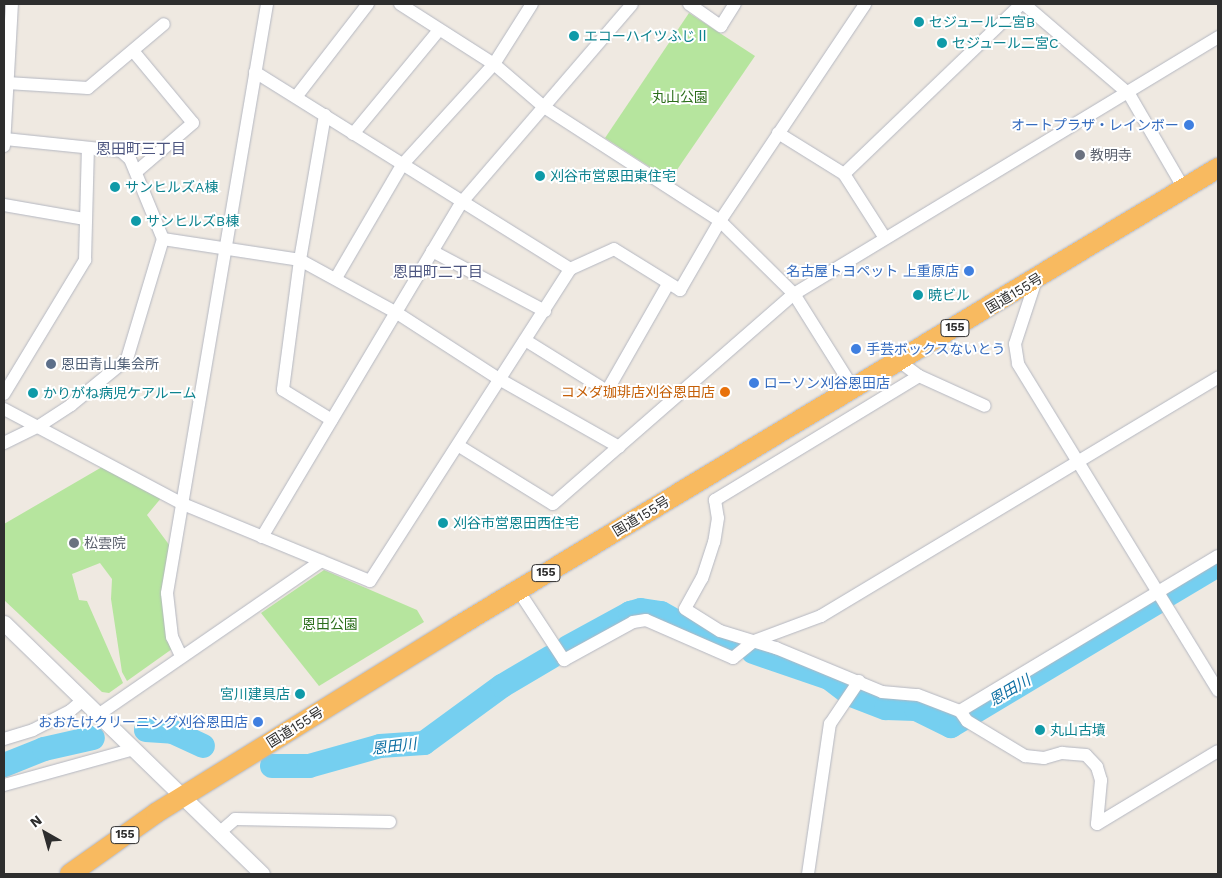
<!DOCTYPE html>
<meta charset="utf-8">
<style>
body{margin:0}
#map{position:relative;width:1222px;height:878px;overflow:hidden;background:#efe9e1;font-family:"Work Sans","Noto Sans JP",sans-serif}
div>[style]{position:absolute}
.green>*{inset:0;background:#b6e59e}
.river>*{height:24px;margin:-12px;padding:0 12px;transform-origin:12px;border-radius:12px;background:#75cff0}
.roads{filter:drop-shadow(0 0 1px #b4b7c1) drop-shadow(0 0 1px #b4b7c1)}
.minor>*{height:12px;margin:-6px;padding:0 6px;transform-origin:6px;border-radius:6px;background:#fff}
.tertiary>*{height:15px;margin:-7.5px;padding:0 7.5px;transform-origin:7.5px;border-radius:7.5px;background:#fff}
.trunk>*{height:20px;margin:-10px;padding:0 10px;transform-origin:10px;border-radius:10px;background:#f8ba60}
.dots>*{width:14px;height:14px;translate:-50% -50%;box-sizing:border-box;border:2px solid #fff;border-radius:50%}
span{translate:-50% -50%;white-space:nowrap;text-align:center;line-height:1.15;-webkit-text-stroke:4px #fff;paint-order:stroke}
.shield-label span{padding:1px 4px;background:#fff;border:1px solid;border-radius:4px;-webkit-text-stroke-width:0}
.shield-label{font-size:12px;color:#2e2e2e;font-weight:700}
.culture-label{font-size:14px;color:#0d838f}
.left{translate:0 -50%;text-align:left}
.right{translate:-100% -50%;text-align:right}
.park-label{font-size:14px;color:#2c6e1b}
.shop-label{font-size:14px;color:#366cbe}
.worship-label{font-size:14px;color:#5b616d}
.street-label{font-size:14px;color:#2e2e2e}
.service-label{font-size:14px;color:#4e5e75}
.food-label{font-size:14px;color:#c56008}
.neighbourhood-label{font-size:15px;color:#4d5680}
.water-label{font-size:15px;color:#0d6fa3;font-style:italic}
.frame{position:absolute;inset:0;border:5px solid #2e2e2e;pointer-events:none}
.north{position:absolute;left:20px;top:808px;width:50px;height:50px;-webkit-text-stroke:4px #fff;paint-order:stroke;rotate:322deg;font-size:14px;font-weight:700;line-height:20px;text-align:center;color:#2e2e2e}
.north::after{content:'';display:block;margin:auto;width:18px;height:22px;background:#2e2e2e;clip-path:polygon(50% 0,100% 100%,50% 72%,0 100%)}
</style>
<div id="map">
<div class="green">
<div style="clip-path:polygon(689px 13px,755px 56px,670px 180px,605px 138px)"></div>
<div style="clip-path:polygon(102px 467px,162px 497px,147px 515px,170px 546px,172px 649px,127px 681px,122px 672px,111px 599px,112px 579px,100px 563px,72px 574px,79px 600px,87px 601px,123px 683px,109px 693px,102px 692px,4px 600px,4px 524px)"></div>
<div style="clip-path:polygon(324px 570px,417px 610px,424px 622px,319px 686px,261px 613px)"></div>
</div>
<div class="river">
<div style="left:1166px;top:596px;width:61px;rotate:-30.8deg"></div>
<div style="left:568px;top:647px;width:71px;rotate:-28.7deg"></div>
<div style="left:630px;top:613px;width:11px;rotate:-15deg"></div>
<div style="left:641px;top:610px;width:20px;rotate:9deg"></div>
<div style="left:661px;top:613px;width:55px;rotate:29.4deg"></div>
<div style="left:709px;top:640px;width:28px;rotate:15deg"></div>
<div style="left:753px;top:652px;width:80px;rotate:18.9deg"></div>
<div style="left:829px;top:678px;width:25px;rotate:37deg"></div>
<div style="left:854px;top:696px;width:34px;rotate:21deg"></div>
<div style="left:886px;top:708px;width:30px;rotate:2deg"></div>
<div style="left:916px;top:709px;width:39px;rotate:26deg"></div>
<div style="left:951px;top:726px;width:240px;rotate:-31deg"></div>
<div style="left:146px;top:730px;width:27px;rotate:4deg"></div>
<div style="left:173px;top:732px;width:33px;rotate:25deg"></div>
<div style="left:4px;top:765px;width:43px;rotate:-21.8deg"></div>
<div style="left:44px;top:749px;width:50px;rotate:-12.7deg"></div>
<div style="left:272px;top:766px;width:37px"></div>
<div style="left:309px;top:766px;width:74px;rotate:-15.7deg"></div>
<div style="left:380px;top:746px;width:44px;rotate:-3.9deg"></div>
<div style="left:424px;top:743px;width:97px;rotate:-36.2deg"></div>
<div style="left:502px;top:686px;width:57px;rotate:-30.6deg"></div>
</div>
<div class="roads">
<div class="minor">
<div style="left:400px;top:4px;width:112px;rotate:32.6deg"></div>
<div style="left:494px;top:64px;width:66px;rotate:40.7deg"></div>
<div style="left:544px;top:107px;width:210px;rotate:32.9deg"></div>
<div style="left:720px;top:221px;width:104px;rotate:44.6deg"></div>
<div style="left:794px;top:294px;width:111px;rotate:57.9deg"></div>
<div style="left:689px;top:4px;width:39px;rotate:35deg"></div>
<div style="left:721px;top:26px;width:26px;rotate:-58deg"></div>
<div style="left:1024px;top:4px;width:138px;rotate:40.6deg"></div>
<div style="left:1129px;top:94px;width:110px;rotate:59.9deg"></div>
<div style="left:134px;top:52px;width:92px;rotate:50.3deg"></div>
<div style="left:193px;top:123px;width:75px;rotate:139.3deg"></div>
<div style="left:255px;top:72px;width:372px;rotate:32deg"></div>
<div style="left:7px;top:83px;width:81px;rotate:3.5deg"></div>
<div style="left:88px;top:88px;width:99px;rotate:-40.1deg"></div>
<div style="left:296px;top:97px;width:118px;rotate:-52.3deg"></div>
<div style="left:325px;top:115px;width:147px;rotate:99.8deg"></div>
<div style="left:300px;top:260px;width:131px;rotate:97.5deg"></div>
<div style="left:283px;top:390px;width:57px;rotate:31.5deg"></div>
<div style="left:778px;top:133px;width:78px;rotate:31.8deg"></div>
<div style="left:844px;top:174px;width:76px;rotate:57.4deg"></div>
<div style="left:353px;top:134px;width:135px;rotate:-50.4deg"></div>
<div style="left:4px;top:146px;width:142px;rotate:-86.8deg"></div>
<div style="left:844px;top:174px;width:245px;rotate:-43.8deg"></div>
<div style="left:4px;top:205px;width:81px;rotate:9.9deg"></div>
<div style="left:163px;top:239px;width:139px;rotate:8.7deg"></div>
<div style="left:300px;top:260px;width:111px;rotate:28.7deg"></div>
<div style="left:397px;top:313px;width:121px;rotate:32.9deg"></div>
<div style="left:499px;top:379px;width:138px;rotate:29.5deg"></div>
<div style="left:432px;top:251px;width:128px;rotate:28deg"></div>
<div style="left:336px;top:278px;width:131px;rotate:-59.7deg"></div>
<div style="left:402px;top:165px;width:137px;rotate:-47.7deg"></div>
<div style="left:494px;top:64px;width:71px;rotate:-57.7deg"></div>
<div style="left:1036px;top:280px;width:67px;rotate:108.2deg"></div>
<div style="left:1015px;top:344px;width:20px;rotate:81deg"></div>
<div style="left:1018px;top:364px;width:383px;rotate:58.5deg"></div>
<div style="left:525px;top:340px;width:97px;rotate:31.9deg"></div>
<div style="left:607px;top:391px;width:123px;rotate:-60.3deg"></div>
<div style="left:899px;top:361px;width:25px;rotate:37deg"></div>
<div style="left:919px;top:376px;width:72px;rotate:24.4deg"></div>
<div style="left:919px;top:376px;width:239px;rotate:148.7deg"></div>
<div style="left:715px;top:500px;width:18px;rotate:81deg"></div>
<div style="left:718px;top:518px;width:24px;rotate:99deg"></div>
<div style="left:714px;top:542px;width:38px;rotate:108deg"></div>
<div style="left:702px;top:578px;width:35px;rotate:119deg"></div>
<div style="left:685px;top:609px;width:41px;rotate:32.2deg"></div>
<div style="left:720px;top:631px;width:59px;rotate:16.9deg"></div>
<div style="left:776px;top:648px;width:115px;rotate:22.5deg"></div>
<div style="left:882px;top:692px;width:36px;rotate:5deg"></div>
<div style="left:918px;top:695px;width:45px;rotate:20.9deg"></div>
<div style="left:960px;top:711px;width:12px;rotate:55deg"></div>
<div style="left:967px;top:721px;width:68px;rotate:31.1deg"></div>
<div style="left:1025px;top:756px;width:19px;rotate:6deg"></div>
<div style="left:1044px;top:758px;width:19px;rotate:-16deg"></div>
<div style="left:1062px;top:753px;width:24px;rotate:5deg"></div>
<div style="left:1086px;top:755px;width:16px;rotate:47deg"></div>
<div style="left:1097px;top:767px;width:14px;rotate:73deg"></div>
<div style="left:1101px;top:780px;width:44px;rotate:95.2deg"></div>
<div style="left:1097px;top:824px;width:141px;rotate:-31.1deg"></div>
<div style="left:4px;top:394px;width:157px;rotate:-58.8deg"></div>
<div style="left:85px;top:260px;width:111px;rotate:-88.5deg"></div>
<div style="left:4px;top:409px;width:203px;rotate:28deg"></div>
<div style="left:183px;top:504px;width:202px;rotate:22.4deg"></div>
<div style="left:370px;top:581px;width:371px;rotate:-57.3deg"></div>
<div style="left:570px;top:269px;width:48px;rotate:-24.4deg"></div>
<div style="left:614px;top:249px;width:78px;rotate:31.8deg"></div>
<div style="left:680px;top:290px;width:80px;rotate:-59.9deg"></div>
<div style="left:720px;top:221px;width:261px;rotate:-56.2deg"></div>
<div style="left:4px;top:443px;width:39px;rotate:-26deg"></div>
<div style="left:39px;top:426px;width:38px;rotate:-33deg"></div>
<div style="left:71px;top:405px;width:72px;rotate:-39.4deg"></div>
<div style="left:127px;top:359px;width:125px;rotate:-73.3deg"></div>
<div style="left:163px;top:239px;width:87px;rotate:-112.4deg"></div>
<div style="left:130px;top:159px;width:12px;rotate:-138deg"></div>
<div style="left:121px;top:151px;width:118px;rotate:-174.1deg"></div>
<div style="left:459px;top:446px;width:110px;rotate:31.7deg"></div>
<div style="left:553px;top:504px;width:320px;rotate:-41.1deg"></div>
<div style="left:794px;top:294px;width:496px;rotate:-31.2deg"></div>
<div style="left:262px;top:537px;width:389px;rotate:-59.2deg"></div>
<div style="left:461px;top:203px;width:262px;rotate:-49.3deg"></div>
<div style="left:518px;top:590px;width:84px;rotate:56.7deg"></div>
<div style="left:564px;top:660px;width:79px;rotate:-28.8deg"></div>
<div style="left:633px;top:622px;width:13px;rotate:-9deg"></div>
<div style="left:646px;top:620px;width:95px;rotate:23.6deg"></div>
<div style="left:733px;top:658px;width:27px;rotate:-39deg"></div>
<div style="left:754px;top:641px;width:72px;rotate:-20.5deg"></div>
<div style="left:821px;top:616px;width:463px;rotate:-31deg"></div>
<div style="left:181px;top:656px;width:21px;rotate:-115deg"></div>
<div style="left:172px;top:637px;width:44px;rotate:-96.5deg"></div>
<div style="left:167px;top:593px;width:597px;rotate:-80.36deg"></div>
<div style="left:960px;top:711px;width:301px;rotate:-31deg"></div>
<div style="left:98px;top:715px;width:271px;rotate:-34.6deg"></div>
<div style="left:4px;top:739px;width:30px;rotate:-17deg"></div>
<div style="left:33px;top:730px;width:42px;rotate:-27.2deg"></div>
<div style="left:70px;top:711px;width:16px;rotate:-40deg"></div>
<div style="left:4px;top:785px;width:135px;rotate:-15.5deg"></div>
<div style="left:219px;top:833px;width:21px;rotate:-41deg"></div>
<div style="left:235px;top:819px;width:155px;rotate:1.1deg"></div>
<div style="left:808px;top:874px;width:152px;rotate:-81.7deg"></div>
<div style="left:830px;top:724px;width:52px;rotate:-56deg"></div>
</div>
<div class="tertiary">
<div style="left:4px;top:623px;width:360px;rotate:44.2deg"></div>
</div>
<div class="trunk">
<div style="left:70px;top:874px;width:105px;rotate:-35.3deg"></div>
<div style="left:156px;top:813px;width:354px;rotate:-31.7deg"></div>
<div style="left:457px;top:627px;width:889px;rotate:-31.1deg"></div>
</div>
</div>
<div class="dots">
<div style="left:919px;top:22px;background:#0f9aa8"></div>
<div style="left:574px;top:36px;background:#0f9aa8"></div>
<div style="left:942px;top:43px;background:#0f9aa8"></div>
<div style="left:1189px;top:125px;background:#3f7fe0"></div>
<div style="left:1080px;top:155px;background:#6b7280"></div>
<div style="left:540px;top:176px;background:#0f9aa8"></div>
<div style="left:115px;top:187px;background:#0f9aa8"></div>
<div style="left:136px;top:221px;background:#0f9aa8"></div>
<div style="left:969px;top:271px;background:#3f7fe0"></div>
<div style="left:918px;top:295px;background:#0f9aa8"></div>
<div style="left:856px;top:349px;background:#3f7fe0"></div>
<div style="left:51px;top:364px;background:#5c6f8a"></div>
<div style="left:754px;top:383px;background:#3f7fe0"></div>
<div style="left:725px;top:392px;background:#e8710a"></div>
<div style="left:33px;top:393px;background:#0f9aa8"></div>
<div style="left:443px;top:523px;background:#0f9aa8"></div>
<div style="left:74px;top:543px;background:#6b7280"></div>
<div style="left:300px;top:694px;background:#0f9aa8"></div>
<div style="left:258px;top:722px;background:#3f7fe0"></div>
<div style="left:1040px;top:730px;background:#0f9aa8"></div>
</div>
<div class="shield-label">
<span style="left:955px;top:328px">155</span>
<span style="left:546px;top:573px">155</span>
<span style="left:125px;top:835px">155</span>
</div>
<div class="culture-label">
<span class="left" style="left:929px;top:22px">セジュール二宮B</span>
<span class="left" style="left:584px;top:36px">エコーハイツふじⅡ</span>
<span class="left" style="left:952px;top:43px">セジュール二宮C</span>
<span class="left" style="left:550px;top:176px">刈谷市営恩田東住宅</span>
<span class="left" style="left:125px;top:187px">サンヒルズA棟</span>
<span class="left" style="left:146px;top:221px">サンヒルズB棟</span>
<span class="left" style="left:928px;top:295px">暁ビル</span>
<span class="left" style="left:43px;top:393px">かりがね病児ケアルーム</span>
<span class="left" style="left:453px;top:523px">刈谷市営恩田西住宅</span>
<span class="right" style="left:290px;top:694px">宮川建具店</span>
<span class="left" style="left:1050px;top:730px">丸山古墳</span>
</div>
<div class="park-label">
<span style="left:680px;top:97px">丸山公園</span>
<span style="left:330px;top:624px">恩田公園</span>
</div>
<div class="shop-label">
<span class="right" style="left:1179px;top:125px">オートプラザ・レインボー</span>
<span class="right" style="left:959px;top:271px">名古屋トヨペット 上重原店</span>
<span class="left" style="left:866px;top:349px">手芸ボックスないとう</span>
<span class="left" style="left:764px;top:383px">ローソン刈谷恩田店</span>
<span class="right" style="left:248px;top:722px">おおたけクリーニング刈谷恩田店</span>
</div>
<div class="worship-label">
<span class="left" style="left:1090px;top:155px">教明寺</span>
<span class="left" style="left:84px;top:543px">松雲院</span>
</div>
<div class="street-label">
<span style="left:1014px;top:293px;rotate:-31deg">国道155号</span>
<span style="left:641px;top:516px;rotate:-31deg">国道155号</span>
<span style="left:295px;top:727px;rotate:-32deg">国道155号</span>
</div>
<div class="service-label">
<span class="left" style="left:61px;top:364px">恩田青山集会所</span>
</div>
<div class="food-label">
<span class="right" style="left:715px;top:392px">コメダ珈琲店刈谷恩田店</span>
</div>
<div class="neighbourhood-label">
<span style="left:141px;top:150px">恩田町三丁目</span>
<span style="left:438px;top:273px">恩田町二丁目</span>
</div>
<div class="water-label">
<span style="left:1010px;top:691px;rotate:-31deg">恩田川</span>
<span style="left:394px;top:747px;rotate:-7deg">恩田川</span>
</div>
<div class="frame"></div>
<div class="north">N</div>
</div>
